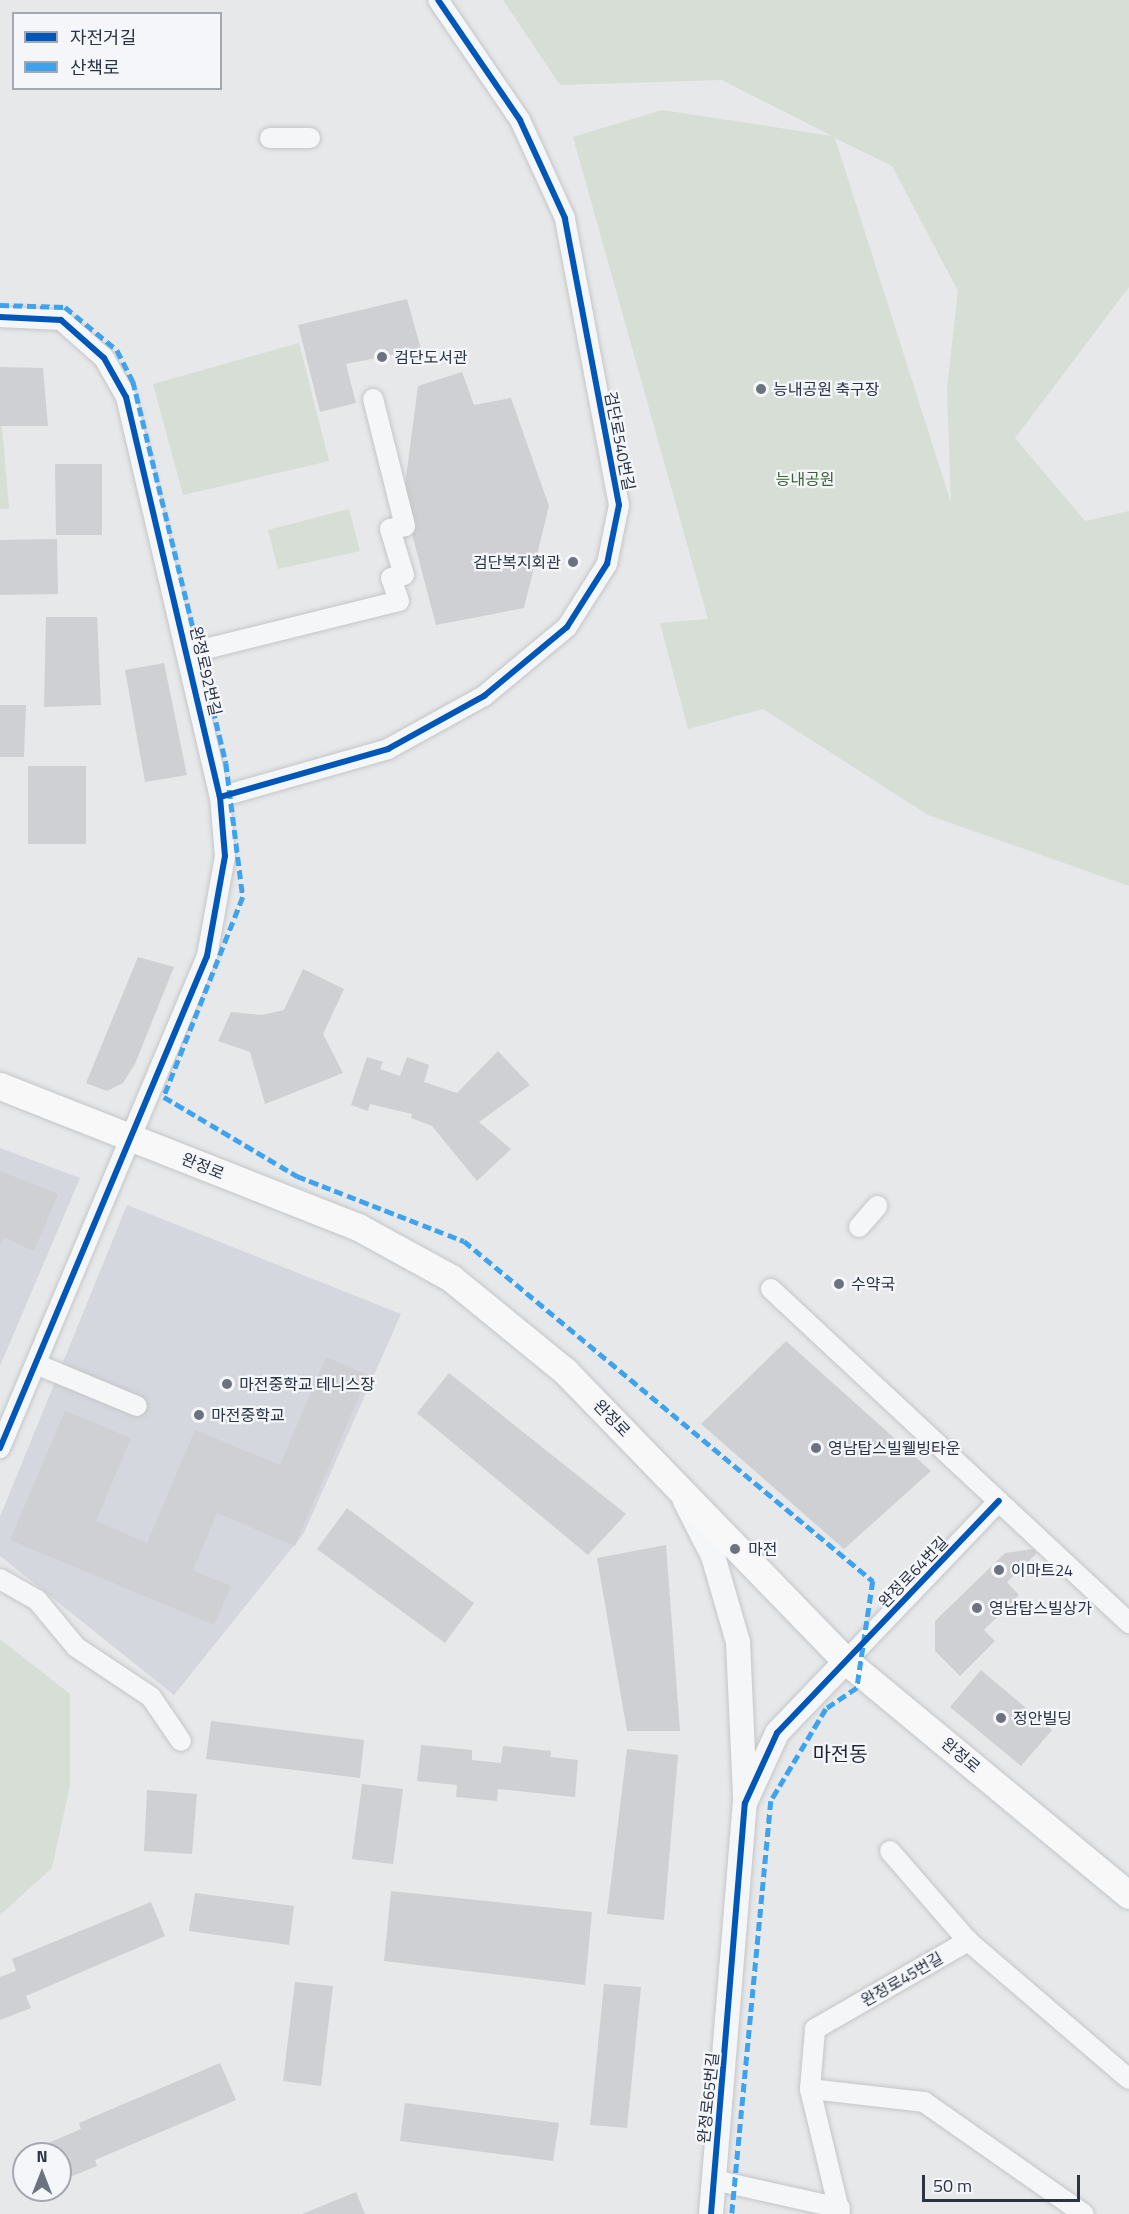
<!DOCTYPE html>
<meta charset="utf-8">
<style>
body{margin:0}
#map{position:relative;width:1129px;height:2214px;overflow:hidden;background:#e6e8ea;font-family:"Titillium Web","Noto Sans KR",sans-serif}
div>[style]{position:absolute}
.built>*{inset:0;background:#d4d7dd}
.green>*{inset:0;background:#d6ded6}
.building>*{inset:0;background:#ced0d3}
.roads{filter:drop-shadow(0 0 2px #c4c6c8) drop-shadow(0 0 2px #c4c6c8)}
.minor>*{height:20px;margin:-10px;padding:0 10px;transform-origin:10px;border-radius:10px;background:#f5f6f7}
.tertiary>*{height:24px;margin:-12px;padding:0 12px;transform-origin:12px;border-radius:12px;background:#f5f6f7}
.secondary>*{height:27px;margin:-13.5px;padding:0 13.5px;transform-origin:13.5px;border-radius:13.5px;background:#f8f8f8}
.quiet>*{height:4.5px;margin-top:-2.25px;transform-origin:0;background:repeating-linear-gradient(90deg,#3ea3ec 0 9px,transparent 0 13.5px)}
.cycleway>*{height:6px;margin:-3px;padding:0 3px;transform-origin:3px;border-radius:3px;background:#0057b8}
.dots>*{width:16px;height:16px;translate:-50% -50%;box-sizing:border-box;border:3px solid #f4f6f9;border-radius:50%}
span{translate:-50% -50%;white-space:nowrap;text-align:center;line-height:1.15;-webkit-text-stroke:4.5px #f4f6f9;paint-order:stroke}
.poi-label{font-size:16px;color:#2b3445}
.left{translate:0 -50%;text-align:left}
.right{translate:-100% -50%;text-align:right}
.street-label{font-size:16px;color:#2b3445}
.park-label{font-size:16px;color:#3f6138}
.quarter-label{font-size:20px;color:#1d2536}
.legend{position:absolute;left:12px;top:12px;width:210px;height:78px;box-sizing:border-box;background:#f4f6f9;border:2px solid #a4a8b1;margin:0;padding:8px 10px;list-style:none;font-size:18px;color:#2b3445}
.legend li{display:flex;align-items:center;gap:12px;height:30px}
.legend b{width:30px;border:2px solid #a4a8b1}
.north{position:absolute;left:12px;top:2142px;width:60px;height:60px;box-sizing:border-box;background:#f4f6f9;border:2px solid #a4a8b1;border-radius:50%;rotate:0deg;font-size:16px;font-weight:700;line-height:24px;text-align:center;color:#2b3445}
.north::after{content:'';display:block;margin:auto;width:21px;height:27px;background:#6c737f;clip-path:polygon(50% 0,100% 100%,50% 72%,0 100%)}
.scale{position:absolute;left:922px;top:2175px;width:158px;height:27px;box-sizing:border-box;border:3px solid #2b3445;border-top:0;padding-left:8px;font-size:18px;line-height:21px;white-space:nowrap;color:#2b3445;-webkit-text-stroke:4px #f4f6f9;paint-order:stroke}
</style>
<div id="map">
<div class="built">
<div style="clip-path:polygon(0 1148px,80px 1178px,0 1366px)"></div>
<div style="clip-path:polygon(127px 1205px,401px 1314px,304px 1533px,174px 1695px,0 1556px,0 1517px)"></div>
</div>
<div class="green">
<div style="clip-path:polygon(evenodd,503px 0,1129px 0,1129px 287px,1015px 438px,1085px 521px,1129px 511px,1129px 886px,928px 815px,763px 709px,688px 729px,660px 623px,708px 619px,573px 137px,662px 110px,832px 136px,722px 80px,560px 85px,503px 0,835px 138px,892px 166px,958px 291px,947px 388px,951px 503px,835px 138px)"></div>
<div style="clip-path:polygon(299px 343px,329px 461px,183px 495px,153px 384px)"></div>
<div style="clip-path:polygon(0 426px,2px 426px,9px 509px,0 509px)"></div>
<div style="clip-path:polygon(349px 509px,360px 551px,278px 569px,268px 530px)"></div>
<div style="clip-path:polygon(0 1639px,70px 1694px,70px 1785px,52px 1868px,0 1915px)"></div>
</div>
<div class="building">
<div style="clip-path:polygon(407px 299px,421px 349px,346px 364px,356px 403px,320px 412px,298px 325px)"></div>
<div style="clip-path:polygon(0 367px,43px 368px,48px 426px,0 426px)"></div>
<div style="clip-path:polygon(462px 372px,474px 405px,511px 398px,549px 506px,524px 608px,436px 625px,403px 500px,418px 386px)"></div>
<div style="clip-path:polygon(55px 464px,102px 464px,102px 535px,56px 535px)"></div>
<div style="clip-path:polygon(57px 539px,58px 594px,0 595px,0 540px)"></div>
<div style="clip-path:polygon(46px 617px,97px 617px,101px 705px,44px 707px)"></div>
<div style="clip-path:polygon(164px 663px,187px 775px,145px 782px,125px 670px)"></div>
<div style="clip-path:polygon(0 705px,26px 705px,24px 757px,0 757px)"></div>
<div style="clip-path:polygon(28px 766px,86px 766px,86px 844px,28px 844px)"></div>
<div style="clip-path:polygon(138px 957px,174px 967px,135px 1064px,123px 1083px,107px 1091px,86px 1083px)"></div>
<div style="clip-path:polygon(303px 969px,344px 989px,323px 1034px,343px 1073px,265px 1104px,250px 1052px,218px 1041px,231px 1012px,262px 1015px,284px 1010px)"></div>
<div style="clip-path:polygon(498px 1051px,530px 1085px,479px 1122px,511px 1149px,477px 1181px,432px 1126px,411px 1118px,412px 1114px,370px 1104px,368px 1111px,351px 1105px,367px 1057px,383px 1062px,380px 1069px,400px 1076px,407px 1057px,429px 1065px,424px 1082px,457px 1093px)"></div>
<div style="clip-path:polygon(0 1171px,58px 1194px,34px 1251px,4px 1238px,0 1247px)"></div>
<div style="clip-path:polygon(786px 1341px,931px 1471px,844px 1549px,701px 1424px)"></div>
<div style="clip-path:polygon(326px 1357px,368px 1375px,295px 1546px,217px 1513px,193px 1570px,231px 1586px,214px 1625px,10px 1540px,65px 1411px,131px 1438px,96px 1521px,147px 1543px,195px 1430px,280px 1465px)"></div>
<div style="clip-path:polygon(449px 1373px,626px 1514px,588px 1555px,417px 1413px)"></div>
<div style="clip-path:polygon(347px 1508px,474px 1603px,445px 1643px,317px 1549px)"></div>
<div style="clip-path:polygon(666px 1545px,680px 1731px,627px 1731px,597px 1558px)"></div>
<div style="clip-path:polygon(1033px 1549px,1037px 1553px,1007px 1582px,1019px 1595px,984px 1630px,995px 1641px,960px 1676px,935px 1651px,935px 1621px,1005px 1553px)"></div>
<div style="clip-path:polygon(981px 1670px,1052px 1730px,1021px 1766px,950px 1707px)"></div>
<div style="clip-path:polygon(211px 1721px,364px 1740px,360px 1778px,206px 1759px)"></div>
<div style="clip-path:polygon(421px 1745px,472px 1750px,472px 1760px,501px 1763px,503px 1746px,551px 1751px,550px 1757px,578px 1760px,575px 1797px,498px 1789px,497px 1801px,456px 1797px,457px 1785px,417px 1781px)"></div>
<div style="clip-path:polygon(627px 1749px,678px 1755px,664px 1920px,607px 1914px)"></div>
<div style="clip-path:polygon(362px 1784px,403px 1789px,393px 1864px,352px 1859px)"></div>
<div style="clip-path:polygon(147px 1790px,197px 1794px,192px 1854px,144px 1851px)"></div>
<div style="clip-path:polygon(391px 1891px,592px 1912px,585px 1985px,384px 1961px)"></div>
<div style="clip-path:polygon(195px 1893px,294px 1906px,289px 1945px,189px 1931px)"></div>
<div style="clip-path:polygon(151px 1902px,165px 1936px,26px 1996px,31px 2008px,0 2020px,0 1977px,16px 1971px,12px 1959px)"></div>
<div style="clip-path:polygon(295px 1982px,333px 1986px,321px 2086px,283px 2081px)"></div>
<div style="clip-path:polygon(604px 1984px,641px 1987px,627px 2128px,590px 2125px)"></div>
<div style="clip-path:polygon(220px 2063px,236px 2100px,95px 2160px,97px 2166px,60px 2181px,60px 2154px,24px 2154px,24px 2182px,14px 2158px,81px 2129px,79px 2123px)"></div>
<div style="clip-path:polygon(405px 2103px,559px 2123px,553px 2161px,400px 2141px)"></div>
<div style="clip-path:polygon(356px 2192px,365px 2214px,302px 2214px)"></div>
</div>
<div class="roads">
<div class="minor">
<div style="left:270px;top:138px;width:40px"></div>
<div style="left:0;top:317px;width:61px;rotate:2.8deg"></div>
<div style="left:61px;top:320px;width:57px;rotate:41.5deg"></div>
<div style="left:104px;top:358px;width:45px;rotate:60.6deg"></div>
<div style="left:126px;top:397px;width:411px;rotate:76.8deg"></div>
<div style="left:220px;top:797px;width:59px;rotate:85.2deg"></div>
<div style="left:225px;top:856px;width:102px;rotate:100.2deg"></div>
<div style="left:207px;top:956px;width:534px;rotate:112.82deg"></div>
<div style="left:189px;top:653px;width:216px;rotate:-13.9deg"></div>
<div style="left:399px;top:601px;width:24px;rotate:-109deg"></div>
<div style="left:391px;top:578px;width:13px;rotate:-13deg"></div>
<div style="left:404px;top:575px;width:48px;rotate:-106.9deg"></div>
<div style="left:390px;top:529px;width:15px;rotate:-11deg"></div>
<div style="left:405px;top:526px;width:131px;rotate:-104.1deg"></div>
<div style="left:220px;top:797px;width:175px;rotate:-15.9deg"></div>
<div style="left:388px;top:749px;width:110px;rotate:-28.9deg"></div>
<div style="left:484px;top:696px;width:108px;rotate:-39.7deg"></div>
<div style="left:567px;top:627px;width:75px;rotate:-57.6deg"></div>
<div style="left:607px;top:564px;width:60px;rotate:-78.5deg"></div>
<div style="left:619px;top:505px;width:292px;rotate:-100.7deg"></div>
<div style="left:565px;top:218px;width:108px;rotate:-114.7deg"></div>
<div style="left:520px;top:120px;width:145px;rotate:-124.3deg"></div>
<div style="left:859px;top:1227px;width:28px;rotate:-49deg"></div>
<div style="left:771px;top:1289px;width:490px;rotate:43deg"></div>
<div style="left:36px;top:1364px;width:109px;rotate:22.6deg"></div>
<div style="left:0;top:1579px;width:43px;rotate:29.6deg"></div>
<div style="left:37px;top:1600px;width:61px;rotate:50.3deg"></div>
<div style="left:76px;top:1647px;width:90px;rotate:33.7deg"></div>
<div style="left:151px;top:1697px;width:53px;rotate:55.7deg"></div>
<div style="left:846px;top:1661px;width:221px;rotate:-46.3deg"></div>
<div style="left:890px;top:1851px;width:119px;rotate:49.1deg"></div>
<div style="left:968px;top:1941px;width:212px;rotate:40.6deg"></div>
<div style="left:810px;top:2089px;width:115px;rotate:6.5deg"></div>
<div style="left:924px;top:2102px;width:195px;rotate:35deg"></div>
<div style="left:714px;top:2180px;width:129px;rotate:12.5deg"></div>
<div style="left:840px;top:2214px;width:129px;rotate:-103.5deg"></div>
<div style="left:810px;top:2089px;width:60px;rotate:-85.2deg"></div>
<div style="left:815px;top:2029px;width:177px;rotate:-29.9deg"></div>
</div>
<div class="tertiary">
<div style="left:685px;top:1501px;width:62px;rotate:63deg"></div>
<div style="left:713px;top:1556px;width:90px;rotate:73.8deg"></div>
<div style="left:738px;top:1642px;width:155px;rotate:87.4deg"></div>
<div style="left:711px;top:2214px;width:412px;rotate:-85.3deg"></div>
<div style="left:745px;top:1803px;width:77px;rotate:-65.4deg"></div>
<div style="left:777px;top:1733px;width:100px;rotate:-46.2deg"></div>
</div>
<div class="secondary">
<div style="left:0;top:1086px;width:385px;rotate:21.5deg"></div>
<div style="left:358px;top:1227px;width:106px;rotate:28.7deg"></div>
<div style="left:451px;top:1278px;width:147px;rotate:39.2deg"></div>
<div style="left:565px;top:1371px;width:404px;rotate:45.9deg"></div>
<div style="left:846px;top:1661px;width:367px;rotate:39.6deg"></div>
</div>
</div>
<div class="quiet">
<div style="left:0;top:305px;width:65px;rotate:1.8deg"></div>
<div style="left:65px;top:307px;width:67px;rotate:39.6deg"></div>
<div style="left:117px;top:350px;width:35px;rotate:63deg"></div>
<div style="left:133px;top:381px;width:393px;rotate:76.3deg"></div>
<div style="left:226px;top:763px;width:135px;rotate:82.8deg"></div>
<div style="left:243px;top:897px;width:215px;rotate:111.6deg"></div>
<div style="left:164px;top:1097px;width:155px;rotate:30.7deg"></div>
<div style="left:297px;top:1176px;width:179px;rotate:21.3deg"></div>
<div style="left:464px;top:1241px;width:532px;rotate:39.74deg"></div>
<div style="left:873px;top:1581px;width:108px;rotate:98.5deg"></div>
<div style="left:857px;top:1688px;width:37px;rotate:146deg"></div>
<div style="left:826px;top:1709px;width:107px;rotate:120.9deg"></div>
<div style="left:771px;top:1801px;width:415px;rotate:95.4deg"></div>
</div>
<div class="cycleway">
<div style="left:0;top:317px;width:61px;rotate:2.8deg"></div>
<div style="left:61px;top:320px;width:57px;rotate:41.5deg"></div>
<div style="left:104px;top:358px;width:45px;rotate:60.6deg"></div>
<div style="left:126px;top:397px;width:411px;rotate:76.8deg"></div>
<div style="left:220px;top:797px;width:59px;rotate:85.2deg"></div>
<div style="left:225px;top:856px;width:102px;rotate:100.2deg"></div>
<div style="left:207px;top:956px;width:534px;rotate:112.82deg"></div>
<div style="left:220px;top:797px;width:175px;rotate:-15.9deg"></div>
<div style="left:388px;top:749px;width:110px;rotate:-28.9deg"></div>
<div style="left:484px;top:696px;width:108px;rotate:-39.7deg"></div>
<div style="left:567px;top:627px;width:75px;rotate:-57.6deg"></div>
<div style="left:607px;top:564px;width:60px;rotate:-78.5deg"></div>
<div style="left:619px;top:505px;width:292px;rotate:-100.7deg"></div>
<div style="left:565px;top:218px;width:108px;rotate:-114.7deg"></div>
<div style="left:520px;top:120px;width:145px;rotate:-124.3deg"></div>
<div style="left:711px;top:2214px;width:412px;rotate:-85.3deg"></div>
<div style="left:745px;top:1803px;width:77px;rotate:-65.4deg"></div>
<div style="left:777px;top:1733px;width:321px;rotate:-46.3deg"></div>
</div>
<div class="dots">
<div style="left:382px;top:357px;background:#6c737f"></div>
<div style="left:761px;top:389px;background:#6c737f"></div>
<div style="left:573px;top:562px;background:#6c737f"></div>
<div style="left:839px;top:1284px;background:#6c737f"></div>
<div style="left:227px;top:1384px;background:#6c737f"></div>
<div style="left:199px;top:1415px;background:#6c737f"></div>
<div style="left:816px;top:1448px;background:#6c737f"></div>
<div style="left:735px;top:1549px;background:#6c737f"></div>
<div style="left:999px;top:1570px;background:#6c737f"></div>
<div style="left:977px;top:1608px;background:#6c737f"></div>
<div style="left:1001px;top:1718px;background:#6c737f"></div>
</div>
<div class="poi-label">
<span class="left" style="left:394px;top:357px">검단도서관</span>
<span class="left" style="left:773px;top:389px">능내공원 축구장</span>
<span class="right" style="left:561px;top:562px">검단복지회관</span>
<span class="left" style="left:851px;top:1284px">수약국</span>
<span class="left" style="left:239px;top:1384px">마전중학교 테니스장</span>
<span class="left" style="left:211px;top:1415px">마전중학교</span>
<span class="left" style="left:828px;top:1448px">영남탑스빌웰빙타운</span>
<span class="left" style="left:748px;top:1549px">마전</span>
<span class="left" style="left:1011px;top:1570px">이마트24</span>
<span class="left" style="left:989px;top:1608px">영남탑스빌상가</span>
<span class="left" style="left:1013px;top:1718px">정안빌딩</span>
</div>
<div class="street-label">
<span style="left:620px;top:441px;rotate:79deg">검단로540번길</span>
<span style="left:206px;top:671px;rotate:77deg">완정로92번길</span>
<span style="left:203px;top:1166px;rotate:22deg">완정로</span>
<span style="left:612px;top:1418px;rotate:46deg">완정로</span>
<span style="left:913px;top:1572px;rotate:-46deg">완정로64번길</span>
<span style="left:961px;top:1755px;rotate:40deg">완정로</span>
<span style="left:902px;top:1979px;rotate:-30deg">완정로45번길</span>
<span style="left:708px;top:2098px;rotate:-84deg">완정로65번길</span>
</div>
<div class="park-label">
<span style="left:805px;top:479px">능내공원</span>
</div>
<div class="quarter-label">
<span style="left:840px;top:1753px">마전동</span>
</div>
<ul class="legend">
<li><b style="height:8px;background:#0057b8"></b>자전거길</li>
<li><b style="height:8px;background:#3ea3ec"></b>산책로</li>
</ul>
<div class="north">N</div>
<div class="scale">50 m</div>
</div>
